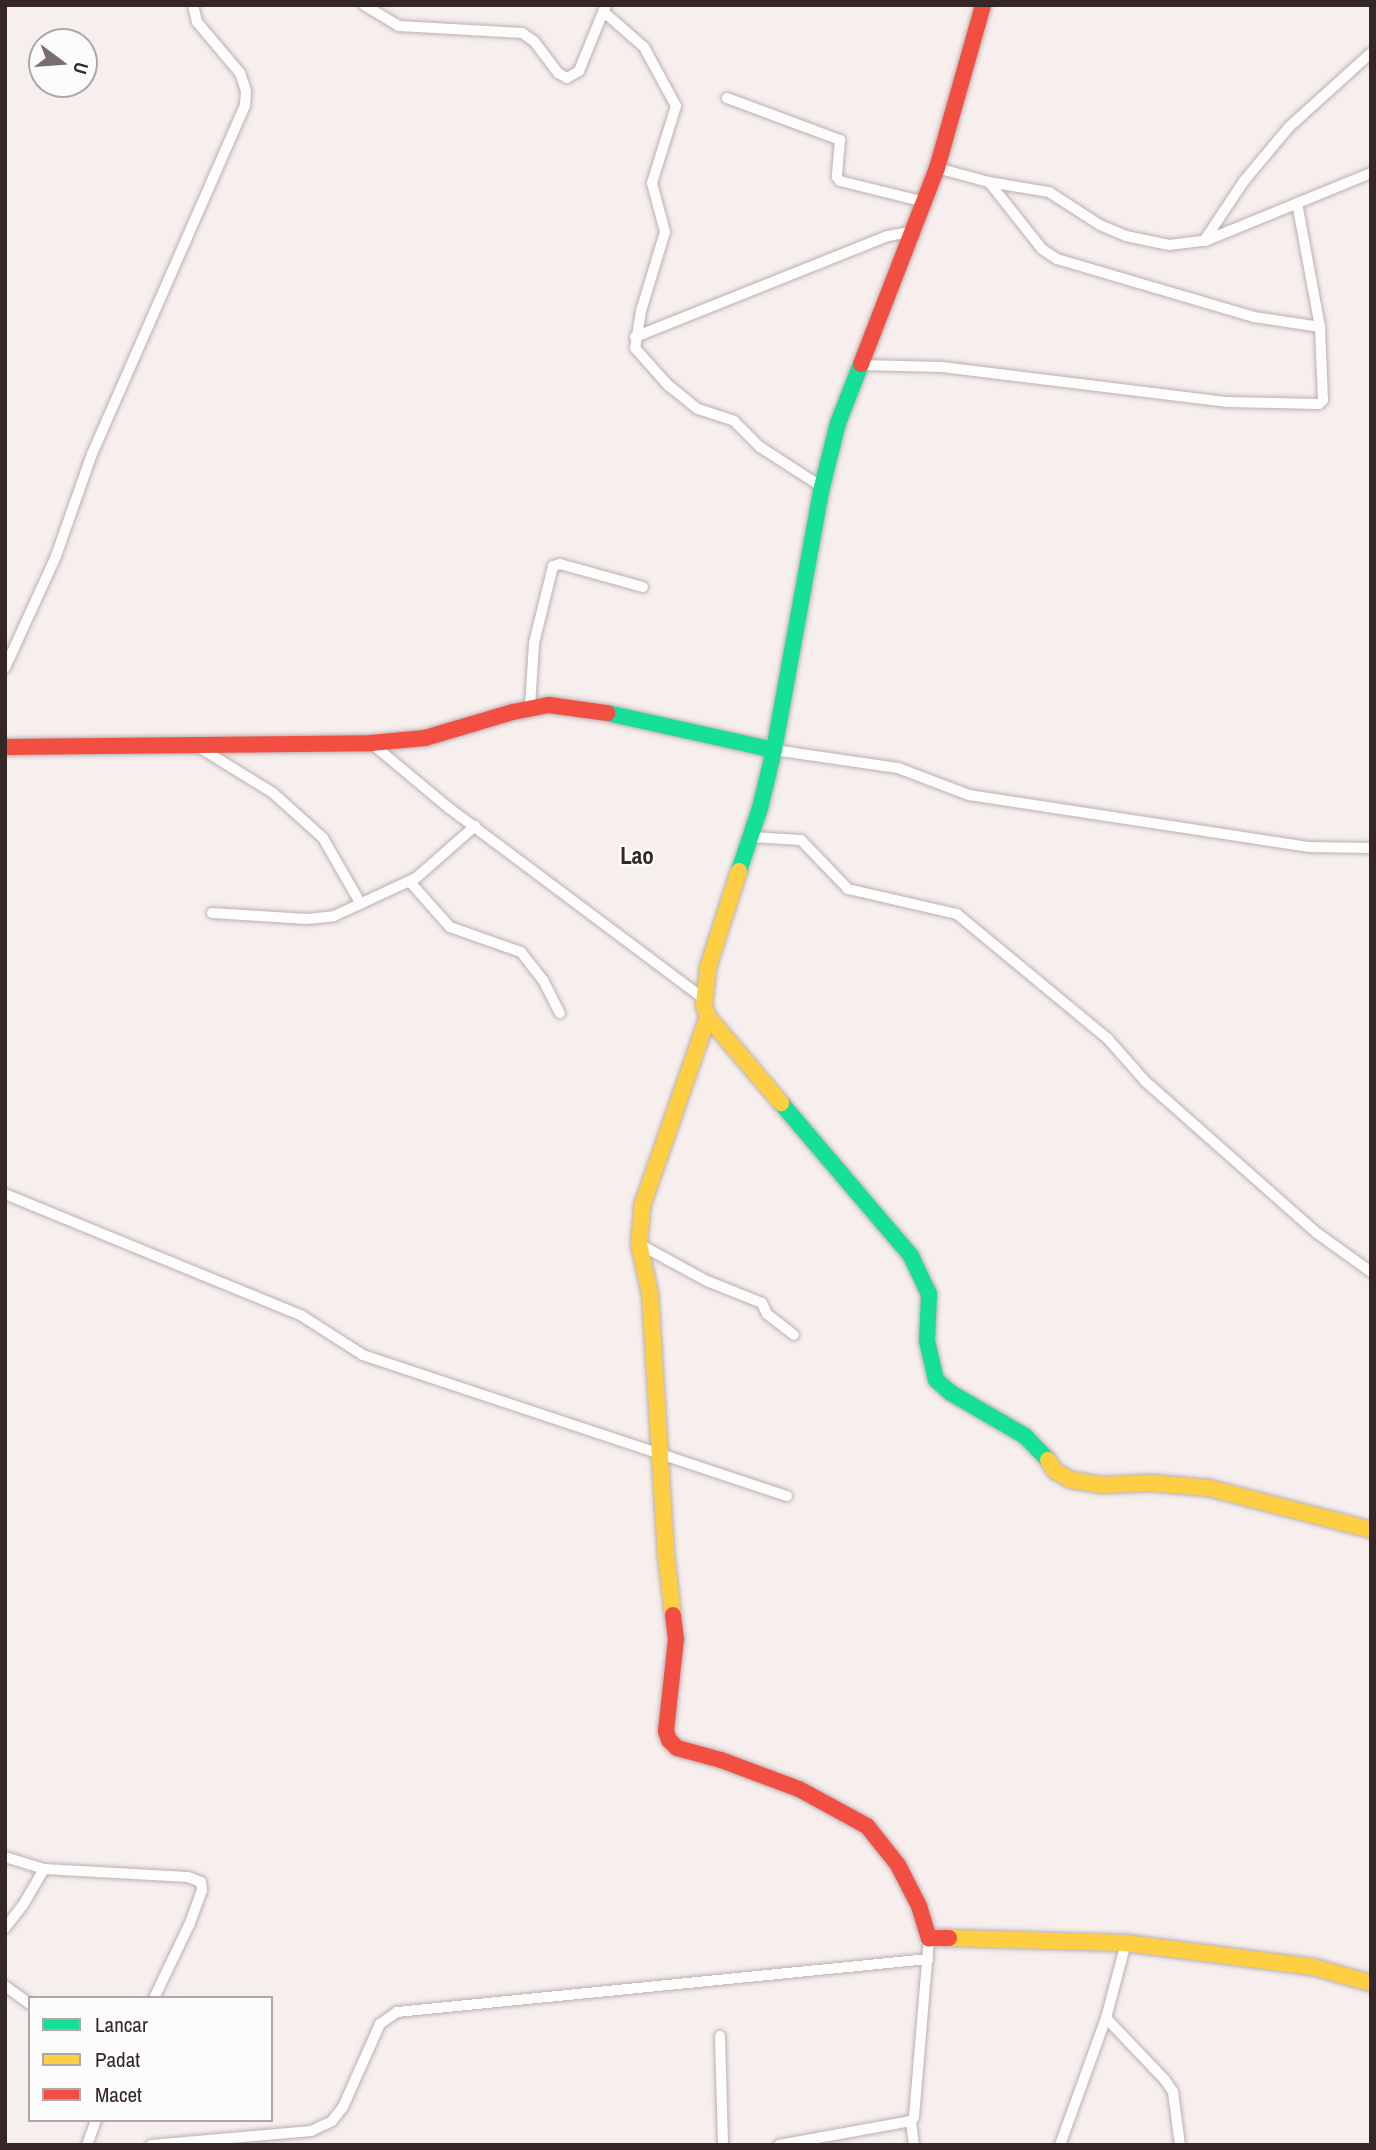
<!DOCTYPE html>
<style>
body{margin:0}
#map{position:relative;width:1376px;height:2150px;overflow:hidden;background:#f7eeee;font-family:"Archivo Narrow",sans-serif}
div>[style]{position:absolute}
.roads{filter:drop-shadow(0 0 2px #bbb0b0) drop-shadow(0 0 2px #bbb0b0)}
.street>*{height:10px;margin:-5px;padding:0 5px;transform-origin:5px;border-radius:5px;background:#fefcfc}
.fast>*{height:16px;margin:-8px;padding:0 8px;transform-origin:8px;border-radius:8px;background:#16e098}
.slow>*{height:16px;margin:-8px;padding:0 8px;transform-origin:8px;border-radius:8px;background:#ffcf43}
.jam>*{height:16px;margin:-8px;padding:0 8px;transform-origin:8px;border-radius:8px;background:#f24e42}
span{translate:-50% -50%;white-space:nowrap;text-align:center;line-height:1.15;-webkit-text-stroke:5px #fcfcfc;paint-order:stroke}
.quarter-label{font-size:23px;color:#362727;font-weight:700}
.frame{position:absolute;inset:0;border:7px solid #362727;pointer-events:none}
.legend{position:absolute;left:28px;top:1996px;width:245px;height:126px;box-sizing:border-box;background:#fcfcfc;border:2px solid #ada7a7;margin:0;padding:9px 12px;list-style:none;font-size:21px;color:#362727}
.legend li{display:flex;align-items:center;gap:14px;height:35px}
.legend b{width:35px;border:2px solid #ada7a7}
.north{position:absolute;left:28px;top:28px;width:70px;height:70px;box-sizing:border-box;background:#fcfcfc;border:2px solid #ada7a7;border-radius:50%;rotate:106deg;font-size:19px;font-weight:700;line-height:28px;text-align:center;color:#362727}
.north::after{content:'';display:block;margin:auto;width:24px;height:32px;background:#7a6d6d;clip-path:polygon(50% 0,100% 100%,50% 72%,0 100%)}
</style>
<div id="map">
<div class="roads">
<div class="street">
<div style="left:364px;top:5px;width:41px;rotate:31deg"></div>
<div style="left:399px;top:26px;width:123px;rotate:3.3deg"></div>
<div style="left:522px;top:33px;width:14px;rotate:34deg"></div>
<div style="left:534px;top:41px;width:40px;rotate:53deg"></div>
<div style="left:558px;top:73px;width:10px;rotate:29deg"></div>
<div style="left:567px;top:78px;width:14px;rotate:-30deg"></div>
<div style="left:579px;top:71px;width:71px;rotate:-67.8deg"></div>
<div style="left:605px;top:13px;width:52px;rotate:41.1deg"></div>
<div style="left:644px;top:47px;width:67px;rotate:61.5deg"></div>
<div style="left:676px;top:106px;width:81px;rotate:107.3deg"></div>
<div style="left:652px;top:183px;width:51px;rotate:75.1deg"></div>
<div style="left:665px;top:232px;width:83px;rotate:106.9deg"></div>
<div style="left:641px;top:311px;width:37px;rotate:99deg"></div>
<div style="left:635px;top:348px;width:50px;rotate:48.3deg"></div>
<div style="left:668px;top:385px;width:38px;rotate:39deg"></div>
<div style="left:698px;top:409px;width:38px;rotate:18deg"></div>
<div style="left:734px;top:421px;width:37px;rotate:45deg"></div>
<div style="left:760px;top:447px;width:74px;rotate:32.8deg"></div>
<div style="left:727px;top:98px;width:121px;rotate:20.4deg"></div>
<div style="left:840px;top:140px;width:37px;rotate:95deg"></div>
<div style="left:837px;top:177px;width:5px;rotate:53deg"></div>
<div style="left:840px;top:181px;width:88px;rotate:13.9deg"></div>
<div style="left:937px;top:168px;width:54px;rotate:15.1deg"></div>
<div style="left:989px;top:182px;width:61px;rotate:9.5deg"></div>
<div style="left:1049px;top:192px;width:61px;rotate:32.9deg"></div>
<div style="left:1100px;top:225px;width:28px;rotate:23deg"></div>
<div style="left:1126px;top:236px;width:44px;rotate:11.8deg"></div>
<div style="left:1169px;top:245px;width:35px;rotate:-7deg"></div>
<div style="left:1204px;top:241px;width:72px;rotate:-56.3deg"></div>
<div style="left:1244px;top:181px;width:70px;rotate:-50.2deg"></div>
<div style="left:1289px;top:127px;width:110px;rotate:-42.1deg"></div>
<div style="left:989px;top:182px;width:85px;rotate:51.7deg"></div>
<div style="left:1042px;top:249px;width:18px;rotate:34deg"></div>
<div style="left:1057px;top:259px;width:205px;rotate:16.4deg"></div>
<div style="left:1254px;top:317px;width:67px;rotate:8.6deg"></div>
<div style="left:1205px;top:241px;width:179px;rotate:-22.3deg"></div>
<div style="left:635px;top:337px;width:272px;rotate:-21.8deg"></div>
<div style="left:888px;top:236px;width:26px;rotate:-11deg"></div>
<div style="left:861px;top:365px;width:81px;rotate:1.4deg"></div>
<div style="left:942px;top:367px;width:288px;rotate:7deg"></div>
<div style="left:1228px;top:402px;width:91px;rotate:1.3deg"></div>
<div style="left:1319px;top:404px;width:6px;rotate:-45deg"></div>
<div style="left:1323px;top:400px;width:73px;rotate:-92.4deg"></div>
<div style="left:1320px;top:327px;width:126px;rotate:-100.5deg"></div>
<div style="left:5px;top:668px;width:123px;rotate:-65.5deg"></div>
<div style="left:56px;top:556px;width:108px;rotate:-70.6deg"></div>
<div style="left:92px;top:454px;width:381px;rotate:-66.3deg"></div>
<div style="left:245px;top:105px;width:14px;rotate:-86deg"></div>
<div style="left:246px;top:91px;width:19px;rotate:-108deg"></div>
<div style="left:240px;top:73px;width:67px;rotate:-130.1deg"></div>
<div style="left:197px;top:22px;width:17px;rotate:-103deg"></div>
<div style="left:530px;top:707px;width:64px;rotate:-86.4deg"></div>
<div style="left:534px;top:643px;width:79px;rotate:-76.1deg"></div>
<div style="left:553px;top:566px;width:7px;rotate:-16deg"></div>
<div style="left:560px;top:564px;width:86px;rotate:15.5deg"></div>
<div style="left:371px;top:743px;width:102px;rotate:39.8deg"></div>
<div style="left:449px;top:808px;width:317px;rotate:36.8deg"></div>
<div style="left:197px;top:746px;width:89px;rotate:31.7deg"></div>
<div style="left:273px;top:793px;width:67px;rotate:42deg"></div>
<div style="left:323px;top:838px;width:76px;rotate:60.1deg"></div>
<div style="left:774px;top:750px;width:125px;rotate:8.3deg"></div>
<div style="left:898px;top:768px;width:76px;rotate:20.8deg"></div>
<div style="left:969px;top:795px;width:343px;rotate:8.7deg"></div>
<div style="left:1308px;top:847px;width:63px;rotate:0.9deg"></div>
<div style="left:751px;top:837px;width:50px;rotate:3.4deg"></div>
<div style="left:801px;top:840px;width:68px;rotate:46.2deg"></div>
<div style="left:848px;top:889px;width:112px;rotate:12.9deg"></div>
<div style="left:957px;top:914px;width:196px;rotate:39.6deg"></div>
<div style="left:1108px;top:1039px;width:56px;rotate:48.6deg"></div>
<div style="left:1145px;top:1081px;width:230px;rotate:41.5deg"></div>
<div style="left:1317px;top:1233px;width:67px;rotate:35.8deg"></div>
<div style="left:410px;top:882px;width:60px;rotate:48.4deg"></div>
<div style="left:450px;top:927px;width:75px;rotate:19.4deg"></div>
<div style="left:521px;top:952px;width:36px;rotate:52deg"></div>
<div style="left:543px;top:980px;width:37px;rotate:63deg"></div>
<div style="left:212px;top:913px;width:95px;rotate:3.6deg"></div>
<div style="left:307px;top:919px;width:27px;rotate:-6deg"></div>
<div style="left:334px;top:916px;width:90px;rotate:-24.9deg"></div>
<div style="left:416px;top:878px;width:79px;rotate:-41.4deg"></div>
<div style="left:5px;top:1194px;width:321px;rotate:22.3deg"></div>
<div style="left:302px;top:1316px;width:72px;rotate:32.6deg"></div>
<div style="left:363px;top:1355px;width:447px;rotate:18.4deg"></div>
<div style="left:639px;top:1244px;width:77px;rotate:28.6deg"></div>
<div style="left:707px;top:1281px;width:59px;rotate:21.8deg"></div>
<div style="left:762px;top:1303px;width:12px;rotate:66deg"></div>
<div style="left:767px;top:1314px;width:34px;rotate:38deg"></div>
<div style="left:5px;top:1857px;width:41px;rotate:17.1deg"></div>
<div style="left:44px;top:1869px;width:144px;rotate:3.2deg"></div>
<div style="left:188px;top:1877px;width:14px;rotate:21deg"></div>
<div style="left:201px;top:1882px;width:8px;rotate:83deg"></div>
<div style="left:202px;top:1890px;width:37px;rotate:110deg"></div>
<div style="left:189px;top:1925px;width:81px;rotate:115.6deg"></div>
<div style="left:5px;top:1928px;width:29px;rotate:-52deg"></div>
<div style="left:23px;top:1905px;width:42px;rotate:-59.7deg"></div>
<div style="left:5px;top:1986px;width:31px;rotate:36deg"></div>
<div style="left:1106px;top:2018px;width:86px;rotate:46.4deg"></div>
<div style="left:1165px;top:2080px;width:14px;rotate:56deg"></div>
<div style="left:1173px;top:2092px;width:53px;rotate:82.5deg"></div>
<div style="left:720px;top:2036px;width:109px;rotate:88.4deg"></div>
<div style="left:911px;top:2121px;width:24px;rotate:83deg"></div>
<div style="left:87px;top:2145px;width:27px;rotate:-70deg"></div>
<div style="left:151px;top:2145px;width:161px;rotate:-5deg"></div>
<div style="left:311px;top:2131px;width:23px;rotate:-25deg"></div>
<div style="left:332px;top:2121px;width:18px;rotate:-52deg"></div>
<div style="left:343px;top:2107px;width:91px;rotate:-66deg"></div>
<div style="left:380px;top:2024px;width:21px;rotate:-35deg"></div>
<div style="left:397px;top:2012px;width:534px;rotate:-5.7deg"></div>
<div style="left:779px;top:2145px;width:134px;rotate:-10.3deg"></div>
<div style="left:911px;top:2121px;width:5px;rotate:-53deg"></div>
<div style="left:914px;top:2117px;width:180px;rotate:-85.2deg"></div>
<div style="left:1060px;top:2145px;width:135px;rotate:-70.1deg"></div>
<div style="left:1106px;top:2018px;width:78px;rotate:-75.1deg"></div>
</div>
<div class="fast">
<div style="left:607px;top:713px;width:171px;rotate:12.5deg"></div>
<div style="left:739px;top:871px;width:66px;rotate:-71.6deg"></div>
<div style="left:760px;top:808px;width:60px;rotate:-76.4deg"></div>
<div style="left:774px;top:750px;width:267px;rotate:-79.7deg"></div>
<div style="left:822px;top:487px;width:66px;rotate:-76deg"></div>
<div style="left:838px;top:423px;width:63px;rotate:-68.7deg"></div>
<div style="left:781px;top:1103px;width:201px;rotate:49.6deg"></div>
<div style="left:911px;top:1256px;width:42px;rotate:64.7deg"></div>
<div style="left:929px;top:1294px;width:47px;rotate:92.4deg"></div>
<div style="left:927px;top:1341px;width:40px;rotate:77deg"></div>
<div style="left:936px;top:1380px;width:20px;rotate:41deg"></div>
<div style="left:951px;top:1393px;width:86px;rotate:30.2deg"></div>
<div style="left:1025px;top:1436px;width:33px;rotate:46deg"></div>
</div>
<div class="slow">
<div style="left:739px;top:871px;width:101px;rotate:107.9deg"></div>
<div style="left:708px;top:967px;width:39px;rotate:96deg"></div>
<div style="left:704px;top:1006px;width:12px;rotate:70deg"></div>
<div style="left:708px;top:1017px;width:113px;rotate:49.7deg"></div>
<div style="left:1048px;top:1460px;width:13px;rotate:58deg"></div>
<div style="left:1055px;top:1471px;width:18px;rotate:29deg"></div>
<div style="left:1071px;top:1480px;width:31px;rotate:9deg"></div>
<div style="left:1102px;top:1485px;width:49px;rotate:-2.3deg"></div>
<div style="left:1151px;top:1483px;width:58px;rotate:4.9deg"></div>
<div style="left:1209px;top:1488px;width:167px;rotate:14.5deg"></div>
<div style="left:673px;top:1615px;width:60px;rotate:-96.7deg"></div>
<div style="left:666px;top:1555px;width:261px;rotate:-93.5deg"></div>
<div style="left:650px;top:1294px;width:51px;rotate:-102.4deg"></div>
<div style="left:639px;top:1244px;width:38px;rotate:-85deg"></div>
<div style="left:642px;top:1206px;width:200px;rotate:-70.8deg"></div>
<div style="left:949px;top:1938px;width:177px;rotate:1.6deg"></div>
<div style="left:1126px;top:1943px;width:189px;rotate:7.3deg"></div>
<div style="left:1313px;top:1967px;width:60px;rotate:15.4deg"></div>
</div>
<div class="jam">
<div style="left:861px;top:364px;width:210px;rotate:-68.8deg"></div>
<div style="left:937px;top:168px;width:169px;rotate:-74.2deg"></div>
<div style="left:5px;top:747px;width:366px;rotate:-0.6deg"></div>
<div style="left:371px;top:743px;width:54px;rotate:-5.3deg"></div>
<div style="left:425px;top:738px;width:92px;rotate:-16.5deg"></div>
<div style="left:513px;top:712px;width:37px;rotate:-11deg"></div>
<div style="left:549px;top:705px;width:59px;rotate:7.9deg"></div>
<div style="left:673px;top:1615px;width:24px;rotate:83deg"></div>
<div style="left:676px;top:1639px;width:93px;rotate:96.2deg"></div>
<div style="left:666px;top:1731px;width:9px;rotate:72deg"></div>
<div style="left:669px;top:1740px;width:11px;rotate:45deg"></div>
<div style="left:677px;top:1748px;width:46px;rotate:15.3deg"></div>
<div style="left:721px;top:1760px;width:83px;rotate:20.4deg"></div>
<div style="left:799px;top:1789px;width:77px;rotate:28.6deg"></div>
<div style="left:867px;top:1826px;width:50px;rotate:51.5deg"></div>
<div style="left:898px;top:1865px;width:46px;rotate:62.9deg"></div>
<div style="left:919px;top:1906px;width:34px;rotate:73deg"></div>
<div style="left:929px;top:1938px;width:20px"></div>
</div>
</div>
<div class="quarter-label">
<span style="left:637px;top:856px">Lao</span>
</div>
<div class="frame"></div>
<ul class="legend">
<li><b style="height:9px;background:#16e098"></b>Lancar</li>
<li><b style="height:9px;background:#ffcf43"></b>Padat</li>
<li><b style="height:9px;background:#f24e42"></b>Macet</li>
</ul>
<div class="north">U</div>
</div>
